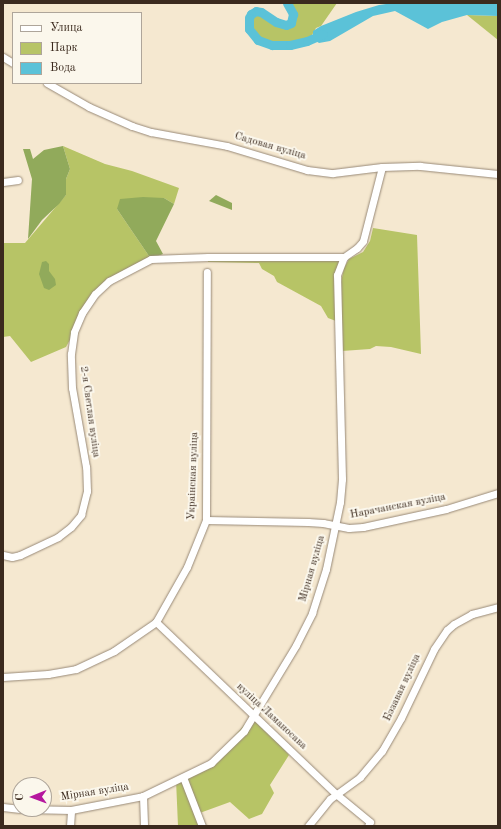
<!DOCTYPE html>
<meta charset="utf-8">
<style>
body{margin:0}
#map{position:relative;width:501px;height:829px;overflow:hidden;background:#f5e8d0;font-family:"Old Standard TT",serif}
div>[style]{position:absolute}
.green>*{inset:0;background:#b7c466}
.forest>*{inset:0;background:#91aa5b}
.water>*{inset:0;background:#5bc2d8}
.river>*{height:9px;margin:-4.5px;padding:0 4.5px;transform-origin:4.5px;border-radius:4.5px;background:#5bc2d8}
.roads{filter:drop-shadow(0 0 1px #988977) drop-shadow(0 0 1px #988977)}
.minor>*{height:7px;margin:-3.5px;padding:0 3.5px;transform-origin:3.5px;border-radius:3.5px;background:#fff}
span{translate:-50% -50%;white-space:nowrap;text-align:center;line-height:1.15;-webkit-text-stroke:4px #fbf7ec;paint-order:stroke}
.street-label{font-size:11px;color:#3b2a1e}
.frame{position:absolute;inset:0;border:4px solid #3b2a1e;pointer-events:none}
.legend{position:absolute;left:12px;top:12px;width:130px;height:72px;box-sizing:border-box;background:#fbf7ec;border:1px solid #aea59a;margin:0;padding:5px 7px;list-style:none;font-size:12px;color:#3b2a1e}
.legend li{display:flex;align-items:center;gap:8px;height:20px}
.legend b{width:20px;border:1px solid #aea59a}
.north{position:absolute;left:12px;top:777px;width:40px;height:40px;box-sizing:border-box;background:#fbf7ec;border:1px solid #aea59a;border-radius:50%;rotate:269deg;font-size:11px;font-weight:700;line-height:16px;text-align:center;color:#3b2a1e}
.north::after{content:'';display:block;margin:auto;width:14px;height:18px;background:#b5179e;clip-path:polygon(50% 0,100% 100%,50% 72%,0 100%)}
</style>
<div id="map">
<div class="green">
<div style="clip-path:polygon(287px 3px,337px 3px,321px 26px,316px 28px,312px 35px,313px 39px,299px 44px,280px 46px,264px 43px,258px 40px,249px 29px,249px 18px,251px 14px,256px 11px,261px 12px,276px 22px,286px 25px,291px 23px,293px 14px)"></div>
<div style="clip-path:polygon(467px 15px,498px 16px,498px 40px)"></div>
<div style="clip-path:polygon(63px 146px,105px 164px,132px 171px,179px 188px,174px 204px,164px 198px,117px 209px,151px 259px,130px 269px,95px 294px,66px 347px,31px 362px,10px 336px,3px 337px,3px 243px,25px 243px,66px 195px,66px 179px,70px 169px)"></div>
<div style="clip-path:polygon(373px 228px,417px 235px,421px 354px,391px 347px,376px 346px,370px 349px,342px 351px,340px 287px,344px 268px,349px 259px,363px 252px,370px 241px)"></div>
<div style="clip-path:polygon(208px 257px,344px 257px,340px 263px,336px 321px,328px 318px,321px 306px,277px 282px,274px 276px,262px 269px,259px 263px,208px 262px)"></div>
<div style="clip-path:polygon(253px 715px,289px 755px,270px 785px,274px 793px,262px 814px,249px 819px,230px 802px,197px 814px,202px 826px,178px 826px,176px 780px,211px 763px)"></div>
</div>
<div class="forest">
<div style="clip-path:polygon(63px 146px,70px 169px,66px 179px,66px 195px,59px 204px,42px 220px,28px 239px,32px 179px,23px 149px,30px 149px,33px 159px,44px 150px)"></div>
<div style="clip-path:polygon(216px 195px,232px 203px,232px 210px,209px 201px)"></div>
<div style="clip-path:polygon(143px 197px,164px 198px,174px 204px,156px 241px,163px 254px,151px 259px,117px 209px,120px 199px)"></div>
<div style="clip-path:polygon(46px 261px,49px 264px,49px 271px,55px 279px,56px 285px,49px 290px,44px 288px,39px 274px,42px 262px)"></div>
</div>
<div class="water">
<div style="clip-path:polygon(393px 3px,498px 4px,498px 16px,467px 15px,442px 22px,428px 29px,395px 11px,373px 16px,330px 41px,319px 43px,313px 39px,313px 31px,321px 26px,356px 12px,379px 5px)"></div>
</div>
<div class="river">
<div style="left:287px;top:3px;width:13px;rotate:61deg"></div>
<div style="left:293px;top:14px;width:9px;rotate:103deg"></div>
<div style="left:291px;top:23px;width:5px;rotate:158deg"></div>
<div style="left:286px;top:25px;width:10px;rotate:-163deg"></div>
<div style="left:276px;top:22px;width:18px;rotate:-146deg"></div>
<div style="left:261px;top:12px;width:5px;rotate:-169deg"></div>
<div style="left:256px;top:11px;width:6px;rotate:149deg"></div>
<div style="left:251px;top:14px;width:4px;rotate:117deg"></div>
<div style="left:249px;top:18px;width:11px;rotate:90deg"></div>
<div style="left:249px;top:29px;width:14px;rotate:51deg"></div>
<div style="left:258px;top:40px;width:15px;rotate:20deg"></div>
<div style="left:272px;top:45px;width:18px"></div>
<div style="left:290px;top:45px;width:17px;rotate:-13deg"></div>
<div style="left:307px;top:41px;width:17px;rotate:-24deg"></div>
</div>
<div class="roads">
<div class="minor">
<div style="left:3px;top:57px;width:12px;rotate:31deg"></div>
<div style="left:47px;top:83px;width:48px;rotate:29.7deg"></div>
<div style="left:89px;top:107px;width:47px;rotate:23.8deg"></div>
<div style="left:132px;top:126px;width:20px;rotate:18deg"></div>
<div style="left:151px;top:132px;width:77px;rotate:10.4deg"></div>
<div style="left:227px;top:146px;width:84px;rotate:16.7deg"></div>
<div style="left:307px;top:170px;width:26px;rotate:7deg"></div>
<div style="left:333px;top:173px;width:49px;rotate:-7deg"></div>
<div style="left:382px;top:167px;width:38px;rotate:-2deg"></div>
<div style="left:420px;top:166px;width:78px;rotate:5.9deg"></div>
<div style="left:3px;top:182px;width:15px;rotate:-8deg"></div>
<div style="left:206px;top:520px;width:102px;rotate:1.1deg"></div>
<div style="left:308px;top:522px;width:15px;rotate:4deg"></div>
<div style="left:323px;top:523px;width:26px;rotate:11deg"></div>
<div style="left:349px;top:528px;width:14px;rotate:-4deg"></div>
<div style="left:363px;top:527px;width:85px;rotate:-12.2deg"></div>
<div style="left:446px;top:509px;width:54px;rotate:-17.1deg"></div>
<div style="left:3px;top:555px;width:9px;rotate:13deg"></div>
<div style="left:12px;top:557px;width:8px;rotate:-14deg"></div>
<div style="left:20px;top:555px;width:42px;rotate:-25.3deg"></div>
<div style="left:58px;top:537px;width:16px;rotate:-38deg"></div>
<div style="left:71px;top:527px;width:16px;rotate:-50deg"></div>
<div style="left:81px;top:515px;width:25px;rotate:-76deg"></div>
<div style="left:87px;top:491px;width:24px;rotate:-92deg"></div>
<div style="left:86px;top:467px;width:80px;rotate:-100deg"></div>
<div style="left:72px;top:388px;width:34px;rotate:-92deg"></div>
<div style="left:71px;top:354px;width:22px;rotate:-82deg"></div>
<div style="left:74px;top:332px;width:21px;rotate:-67deg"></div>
<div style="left:82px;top:313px;width:23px;rotate:-56deg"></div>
<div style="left:95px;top:294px;width:19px;rotate:-43deg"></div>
<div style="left:109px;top:281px;width:47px;rotate:-27.6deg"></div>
<div style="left:151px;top:259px;width:57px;rotate:-2deg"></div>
<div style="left:208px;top:257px;width:136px"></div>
<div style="left:156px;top:622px;width:249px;rotate:43.7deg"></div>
<div style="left:336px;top:794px;width:44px;rotate:39.5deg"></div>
<div style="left:370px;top:822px;width:4px;rotate:117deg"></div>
<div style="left:3px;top:677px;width:45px;rotate:-3.8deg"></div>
<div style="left:48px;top:674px;width:28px;rotate:-10deg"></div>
<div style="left:76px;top:669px;width:42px;rotate:-25.3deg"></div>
<div style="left:114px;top:651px;width:51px;rotate:-34.6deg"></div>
<div style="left:156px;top:622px;width:63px;rotate:-60.6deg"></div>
<div style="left:187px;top:567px;width:51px;rotate:-68deg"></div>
<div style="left:206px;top:520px;width:248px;rotate:-89.8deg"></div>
<div style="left:183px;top:777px;width:53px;rotate:68.8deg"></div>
<div style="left:143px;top:796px;width:30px;rotate:88deg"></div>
<div style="left:3px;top:807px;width:17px;rotate:7deg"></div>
<div style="left:25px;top:809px;width:46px;rotate:1.2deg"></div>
<div style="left:71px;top:810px;width:73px;rotate:-11deg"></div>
<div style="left:143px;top:796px;width:76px;rotate:-25.9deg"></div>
<div style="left:211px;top:763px;width:46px;rotate:-44.1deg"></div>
<div style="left:244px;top:731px;width:100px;rotate:-58.8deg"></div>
<div style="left:296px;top:645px;width:36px;rotate:-63deg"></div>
<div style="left:312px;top:613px;width:46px;rotate:-72.3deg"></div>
<div style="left:326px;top:569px;width:68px;rotate:-78.2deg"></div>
<div style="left:340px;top:502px;width:23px;rotate:-85deg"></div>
<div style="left:342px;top:479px;width:204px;rotate:-91.4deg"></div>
<div style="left:337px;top:275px;width:19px;rotate:-69deg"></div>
<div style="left:344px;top:257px;width:16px;rotate:-35deg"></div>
<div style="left:357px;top:248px;width:9px;rotate:-49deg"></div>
<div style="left:363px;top:241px;width:76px;rotate:-75.6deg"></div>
<div style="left:70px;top:826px;width:16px;rotate:-86deg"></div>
<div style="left:308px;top:826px;width:35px;rotate:-51deg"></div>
<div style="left:330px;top:799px;width:37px;rotate:-36deg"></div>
<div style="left:360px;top:777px;width:34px;rotate:-50deg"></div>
<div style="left:382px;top:751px;width:38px;rotate:-60deg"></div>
<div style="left:401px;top:718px;width:76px;rotate:-64.4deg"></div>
<div style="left:434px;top:649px;width:23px;rotate:-56deg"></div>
<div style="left:447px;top:630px;width:9px;rotate:-41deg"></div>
<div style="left:454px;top:624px;width:21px;rotate:-29deg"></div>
<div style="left:472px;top:614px;width:27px;rotate:-15deg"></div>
</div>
</div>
<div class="street-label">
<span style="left:270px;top:147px;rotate:16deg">Садовая вуліца</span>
<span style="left:89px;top:412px;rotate:82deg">2-я Светлая вуліца</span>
<span style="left:194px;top:476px;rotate:-88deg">Украінская вуліца</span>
<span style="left:398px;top:507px;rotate:-11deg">Нарачанская вуліца</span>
<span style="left:313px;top:569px;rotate:-74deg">Мірная вуліца</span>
<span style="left:403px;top:688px;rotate:-65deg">Бэзавая вуліца</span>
<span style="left:271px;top:717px;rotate:43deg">вуліца Ламаносава</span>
<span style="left:95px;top:793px;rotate:-9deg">Мірная вуліца</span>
</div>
<div class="frame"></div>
<ul class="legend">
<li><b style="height:5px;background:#fff"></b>Улица</li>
<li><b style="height:11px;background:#b7c466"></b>Парк</li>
<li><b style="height:11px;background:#5bc2d8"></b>Вода</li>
</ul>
<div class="north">С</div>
</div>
